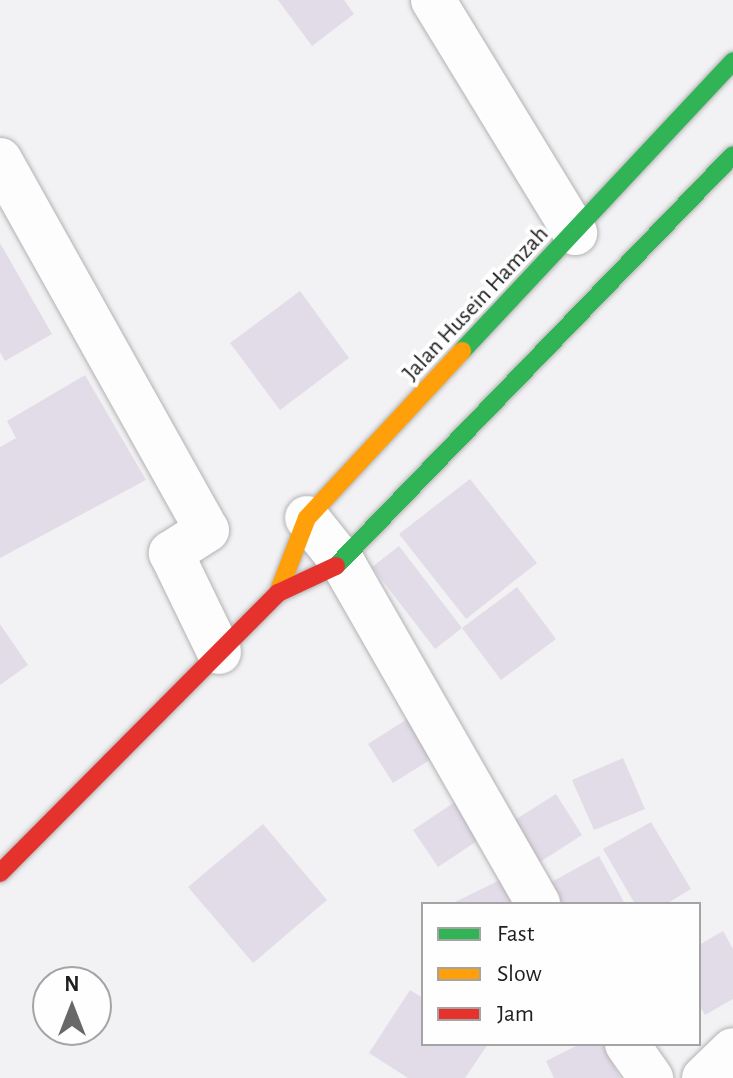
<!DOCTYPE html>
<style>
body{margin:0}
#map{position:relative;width:733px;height:1078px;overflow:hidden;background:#f2f1f3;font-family:"Alegreya Sans",sans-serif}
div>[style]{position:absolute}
.building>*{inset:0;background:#e2dce9}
.roads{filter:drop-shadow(0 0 2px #b3b2b4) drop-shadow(0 0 2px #b3b2b4)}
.street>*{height:44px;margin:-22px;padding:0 22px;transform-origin:22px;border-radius:22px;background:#fdfdfd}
.fast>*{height:18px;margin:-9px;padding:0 9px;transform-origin:9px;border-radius:9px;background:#30b455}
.slow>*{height:18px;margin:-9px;padding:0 9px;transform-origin:9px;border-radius:9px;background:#ff9f0a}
.jam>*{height:18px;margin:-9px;padding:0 9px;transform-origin:9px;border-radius:9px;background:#e5322d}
span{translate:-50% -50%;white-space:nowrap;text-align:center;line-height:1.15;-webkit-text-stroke:8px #fffeff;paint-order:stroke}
.street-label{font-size:24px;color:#1e1e1f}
.legend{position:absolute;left:421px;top:902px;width:280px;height:144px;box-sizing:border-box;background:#fffeff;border:2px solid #a5a4a5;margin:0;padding:10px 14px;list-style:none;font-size:24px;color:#1e1e1f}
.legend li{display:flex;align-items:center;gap:16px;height:40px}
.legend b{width:40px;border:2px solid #a5a4a5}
.north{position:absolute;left:32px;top:966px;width:80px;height:80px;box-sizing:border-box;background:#fffeff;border:2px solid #a5a4a5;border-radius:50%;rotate:0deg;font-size:22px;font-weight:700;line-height:32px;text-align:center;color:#1e1e1f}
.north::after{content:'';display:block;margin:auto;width:28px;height:36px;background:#686869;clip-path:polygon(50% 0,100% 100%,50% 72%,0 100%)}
</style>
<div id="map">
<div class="building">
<div style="clip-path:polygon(278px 0,344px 0,354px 14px,312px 46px)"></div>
<div style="clip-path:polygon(0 243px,52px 334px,5px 361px,0 352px)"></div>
<div style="clip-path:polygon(300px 291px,349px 358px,280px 410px,230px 343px)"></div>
<div style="clip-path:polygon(85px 375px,146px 480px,0 558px,0 447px,16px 438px,7px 421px)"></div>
<div style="clip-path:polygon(470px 479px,537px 563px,466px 619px,399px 534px)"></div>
<div style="clip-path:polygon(399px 546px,462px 628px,435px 649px,372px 567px)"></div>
<div style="clip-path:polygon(517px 587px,556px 639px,501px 680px,462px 628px)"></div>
<div style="clip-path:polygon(0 624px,28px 665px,0 685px)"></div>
<div style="clip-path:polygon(412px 716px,438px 755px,393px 783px,368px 744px)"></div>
<div style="clip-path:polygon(623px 758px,645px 809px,594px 830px,572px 780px)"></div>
<div style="clip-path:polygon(556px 794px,582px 835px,537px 864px,510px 823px)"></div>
<div style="clip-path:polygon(455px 802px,480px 839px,438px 867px,413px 830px)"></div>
<div style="clip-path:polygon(651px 822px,691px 889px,666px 904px,635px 904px,603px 849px)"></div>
<div style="clip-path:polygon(263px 824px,327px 900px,253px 963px,188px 887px)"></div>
<div style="clip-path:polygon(599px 856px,625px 904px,554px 904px,544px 886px)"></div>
<div style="clip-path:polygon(506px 877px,519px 904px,451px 904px)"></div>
<div style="clip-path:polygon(723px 931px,733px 949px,733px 999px,705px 1015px,699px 1005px,699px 945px)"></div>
<div style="clip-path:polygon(410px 990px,423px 998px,423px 1044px,488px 1044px,465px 1078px,408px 1078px,369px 1053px)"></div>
<div style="clip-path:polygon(580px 1044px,603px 1044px,620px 1078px,554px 1078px,546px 1061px)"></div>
</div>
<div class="roads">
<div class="street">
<div style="left:433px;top:0;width:273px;rotate:58.6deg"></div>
<div style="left:0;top:160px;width:424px;rotate:60.8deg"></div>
<div style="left:207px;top:530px;width:43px;rotate:147.4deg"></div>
<div style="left:171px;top:553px;width:110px;rotate:64.1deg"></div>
<div style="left:307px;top:518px;width:58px;rotate:51.3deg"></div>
<div style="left:343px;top:563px;width:393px;rotate:60.2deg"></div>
<div style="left:627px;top:1044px;width:42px;rotate:54.8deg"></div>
<div style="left:704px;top:1078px;width:40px;rotate:-44deg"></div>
</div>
<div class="fast">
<div style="left:462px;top:351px;width:397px;rotate:-46.9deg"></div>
<div style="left:336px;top:566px;width:571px;rotate:-45.99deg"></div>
</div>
<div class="slow">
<div style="left:278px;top:593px;width:80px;rotate:-68.9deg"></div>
<div style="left:307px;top:518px;width:228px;rotate:-47.1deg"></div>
</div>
<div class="jam">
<div style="left:0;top:873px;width:395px;rotate:-45.2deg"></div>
<div style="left:278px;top:593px;width:64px;rotate:-25deg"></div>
</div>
</div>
<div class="street-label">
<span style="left:476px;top:304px;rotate:-47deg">Jalan Husein Hamzah</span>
</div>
<ul class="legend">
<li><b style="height:10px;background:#30b455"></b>Fast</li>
<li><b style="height:10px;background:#ff9f0a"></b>Slow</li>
<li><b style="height:10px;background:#e5322d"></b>Jam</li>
</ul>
<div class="north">N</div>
</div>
